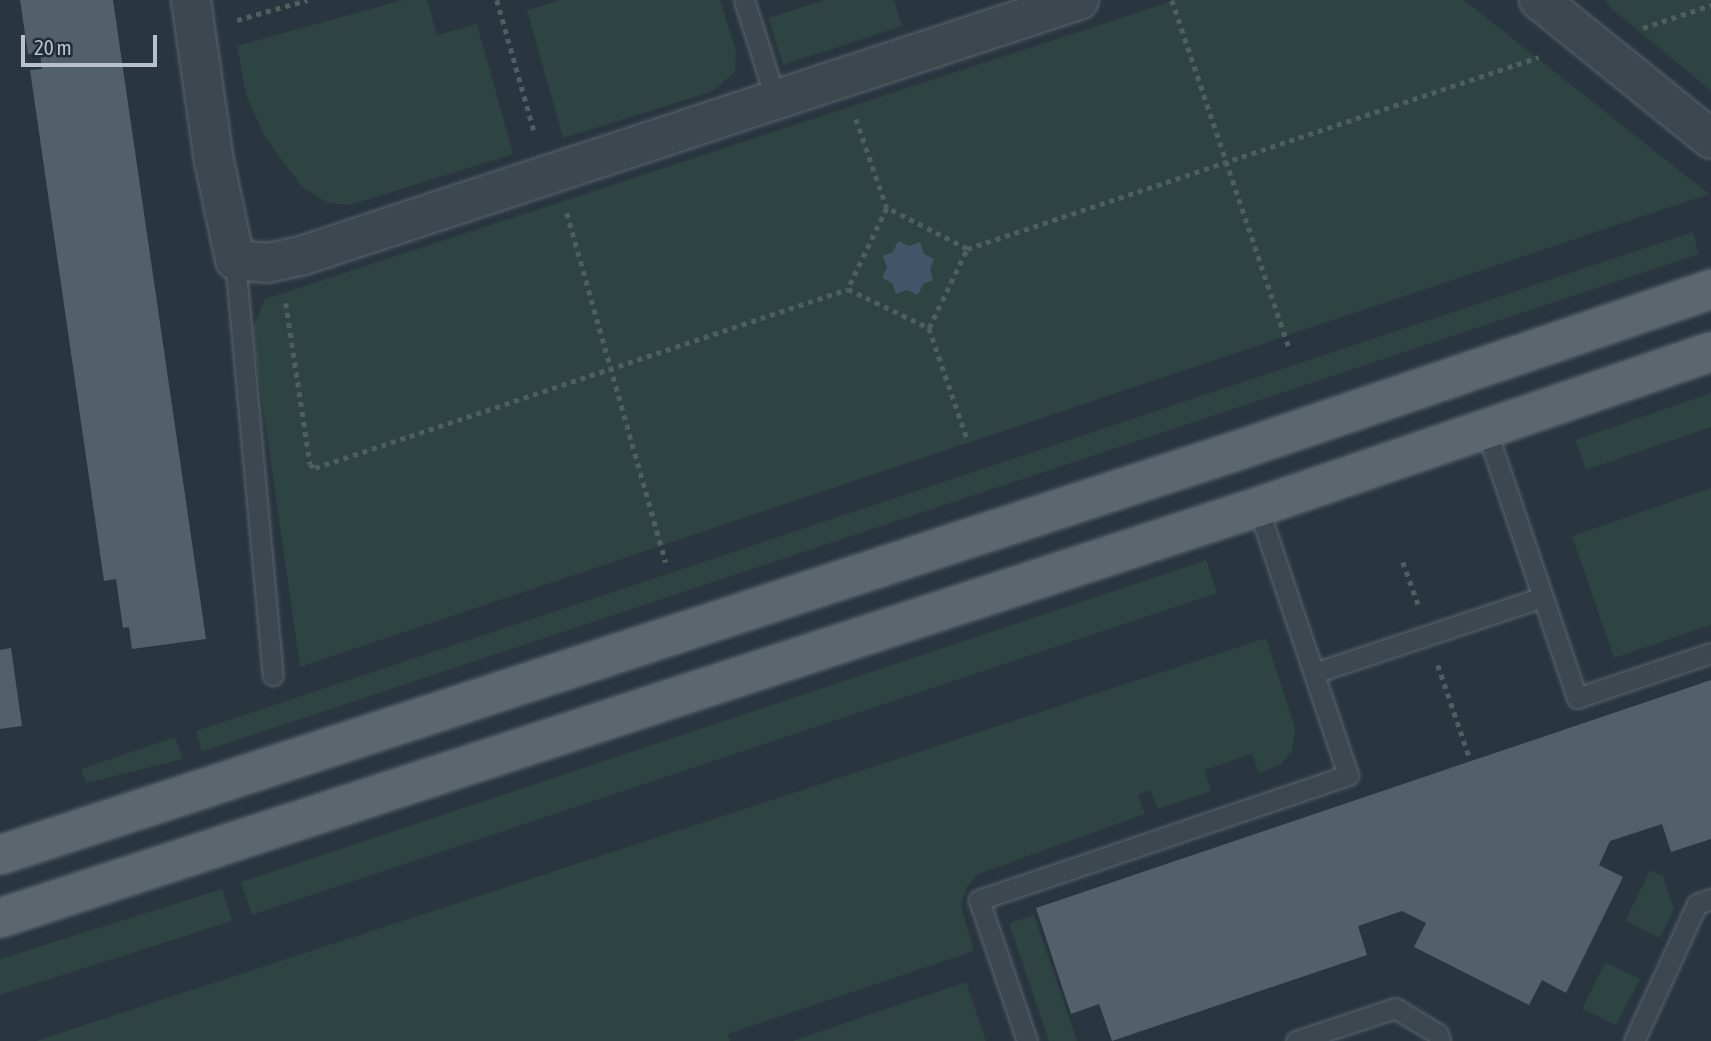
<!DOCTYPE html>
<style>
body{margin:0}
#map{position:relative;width:1711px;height:1041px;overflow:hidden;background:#29353f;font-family:"Asap Condensed",sans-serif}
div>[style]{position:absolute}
.green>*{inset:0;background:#2e4442}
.water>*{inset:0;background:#405567}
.building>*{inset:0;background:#52606a}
.path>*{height:4.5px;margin-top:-2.25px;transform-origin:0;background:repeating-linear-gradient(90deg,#4d6060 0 5px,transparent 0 10px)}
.roads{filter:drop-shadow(0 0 2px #5a656d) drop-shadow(0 0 2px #5a656d)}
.lane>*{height:19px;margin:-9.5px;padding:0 9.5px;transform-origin:9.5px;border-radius:9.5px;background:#3d474f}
.street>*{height:38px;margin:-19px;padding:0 19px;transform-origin:19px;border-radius:19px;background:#3d474f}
.primary>*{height:38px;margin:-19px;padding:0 19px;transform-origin:19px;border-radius:19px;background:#5b666f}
span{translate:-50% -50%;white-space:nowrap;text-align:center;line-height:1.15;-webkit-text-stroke:5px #212c35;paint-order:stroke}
.scale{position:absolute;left:21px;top:35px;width:136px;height:32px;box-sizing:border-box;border:4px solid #b9c2ca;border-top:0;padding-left:9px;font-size:21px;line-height:24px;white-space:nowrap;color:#b9c2ca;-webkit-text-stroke:5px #212c35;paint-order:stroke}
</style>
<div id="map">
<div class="green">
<div style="clip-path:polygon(403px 0,427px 0,437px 35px,477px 24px,513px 154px,350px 205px,328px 203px,302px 187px,265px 137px,246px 95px,237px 46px)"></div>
<div style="clip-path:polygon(562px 0,720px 0,736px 51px,735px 72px,711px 92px,563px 138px,527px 10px)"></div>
<div style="clip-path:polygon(825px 0,894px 0,902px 26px,783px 65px,768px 18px)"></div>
<div style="clip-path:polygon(1175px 0,1464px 0,1709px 194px,300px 667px,252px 329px,265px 299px)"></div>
<div style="clip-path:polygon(1605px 0,1711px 0,1711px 91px,1612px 9px)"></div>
<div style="clip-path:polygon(1693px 232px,1699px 254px,202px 752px,196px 731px)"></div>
<div style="clip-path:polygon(1711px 393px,1711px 427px,1586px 470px,1575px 440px)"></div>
<div style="clip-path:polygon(1711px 488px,1711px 625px,1614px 658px,1572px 536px)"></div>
<div style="clip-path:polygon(1206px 560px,1217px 593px,252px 915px,241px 882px)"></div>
<div style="clip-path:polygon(1266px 638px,1295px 728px,1292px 751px,1281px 764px,1259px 774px,1252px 754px,1205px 770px,1211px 791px,1158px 809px,1150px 790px,1138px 795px,1145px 814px,978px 874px,966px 888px,961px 907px,974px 951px,728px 1034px,730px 1041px,36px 1041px)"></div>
<div style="clip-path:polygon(175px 737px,183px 759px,86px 783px,81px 769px)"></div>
<div style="clip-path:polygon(1650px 870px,1663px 876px,1674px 909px,1660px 938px,1625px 921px)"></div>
<div style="clip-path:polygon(222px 889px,232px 921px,0 995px,0 959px)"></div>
<div style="clip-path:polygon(1034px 915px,1077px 1041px,1049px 1041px,1009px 923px)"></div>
<div style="clip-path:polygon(1605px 962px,1640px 979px,1616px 1025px,1582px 1009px)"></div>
<div style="clip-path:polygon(966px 982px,986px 1041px,792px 1041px)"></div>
</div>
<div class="water">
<div style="clip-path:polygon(898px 241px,909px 246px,920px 242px,924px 254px,934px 259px,930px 269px,933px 280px,923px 284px,918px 295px,907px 290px,896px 294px,892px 283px,882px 278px,887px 267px,883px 256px,893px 252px)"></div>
</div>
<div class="building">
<div style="clip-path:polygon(20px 0,113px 0,206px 639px,132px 649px,129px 627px,123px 628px,116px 579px,104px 581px,30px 70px,42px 69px,40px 52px,28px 54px)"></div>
<div style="clip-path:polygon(11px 648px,22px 726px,0 729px,0 650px)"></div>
<div style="clip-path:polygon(1711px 680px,1711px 839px,1671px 852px,1662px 824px,1610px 841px,1599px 865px,1623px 877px,1566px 993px,1542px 980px,1529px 1005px,1414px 947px,1426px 923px,1402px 911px,1358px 926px,1367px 955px,1112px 1041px,1099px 1004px,1071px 1014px,1036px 908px)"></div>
</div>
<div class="path">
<div style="left:497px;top:0;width:139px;rotate:74.2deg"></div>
<div style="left:1172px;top:0;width:370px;rotate:71.4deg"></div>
<div style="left:237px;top:20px;width:73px;rotate:-15.9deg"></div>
<div style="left:1643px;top:28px;width:72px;rotate:-18.7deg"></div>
<div style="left:856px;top:119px;width:94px;rotate:70.8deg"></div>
<div style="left:567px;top:213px;width:363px;rotate:74.2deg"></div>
<div style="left:967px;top:249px;width:603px;rotate:-18.56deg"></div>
<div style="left:286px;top:303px;width:163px;rotate:81.5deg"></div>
<div style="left:310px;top:464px;width:6px;rotate:39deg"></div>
<div style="left:315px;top:468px;width:562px;rotate:-18.56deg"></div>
<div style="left:929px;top:328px;width:88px;rotate:-64.3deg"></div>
<div style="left:967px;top:249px;width:90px;rotate:-152.9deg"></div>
<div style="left:887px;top:208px;width:90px;rotate:115.7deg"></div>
<div style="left:848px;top:289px;width:90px;rotate:25.7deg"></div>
<div style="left:929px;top:328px;width:120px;rotate:71deg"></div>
<div style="left:1403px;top:562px;width:45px;rotate:70.3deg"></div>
<div style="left:1438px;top:665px;width:99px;rotate:71.2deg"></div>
</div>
<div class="roads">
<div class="lane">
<div style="left:744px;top:0;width:105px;rotate:72.3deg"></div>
<div style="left:235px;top:260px;width:417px;rotate:84.8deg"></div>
<div style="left:1486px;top:429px;width:284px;rotate:71.3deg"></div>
<div style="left:1577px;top:698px;width:141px;rotate:-18.6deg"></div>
<div style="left:1314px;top:673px;width:241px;rotate:-18.4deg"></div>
<div style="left:1027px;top:1041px;width:149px;rotate:-108.8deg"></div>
<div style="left:979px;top:900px;width:390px;rotate:-18.7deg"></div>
<div style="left:1348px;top:775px;width:283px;rotate:-108.6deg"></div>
<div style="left:1296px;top:1041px;width:104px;rotate:-18.4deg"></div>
<div style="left:1395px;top:1008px;width:50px;rotate:31.2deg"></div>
<div style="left:1438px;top:1034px;width:7px;rotate:74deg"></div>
<div style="left:1634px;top:1041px;width:151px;rotate:-65.3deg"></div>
<div style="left:1697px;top:904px;width:15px;rotate:-20deg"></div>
</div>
<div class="street">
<div style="left:191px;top:0;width:163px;rotate:81.9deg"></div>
<div style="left:214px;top:161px;width:101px;rotate:78deg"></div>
<div style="left:235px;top:260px;width:32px;rotate:5deg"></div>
<div style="left:267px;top:263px;width:35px;rotate:-12deg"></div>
<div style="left:301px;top:256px;width:819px;rotate:-18.21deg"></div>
<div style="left:1539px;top:0;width:221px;rotate:38.9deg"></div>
</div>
<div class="primary">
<div style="left:0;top:855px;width:1304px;rotate:-18.1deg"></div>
<div style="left:1239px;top:450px;width:499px;rotate:-18.8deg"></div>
<div style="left:0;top:918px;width:1323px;rotate:-18.09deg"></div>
<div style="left:1258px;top:507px;width:479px;rotate:-18.9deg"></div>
</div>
</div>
<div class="scale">20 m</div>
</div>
